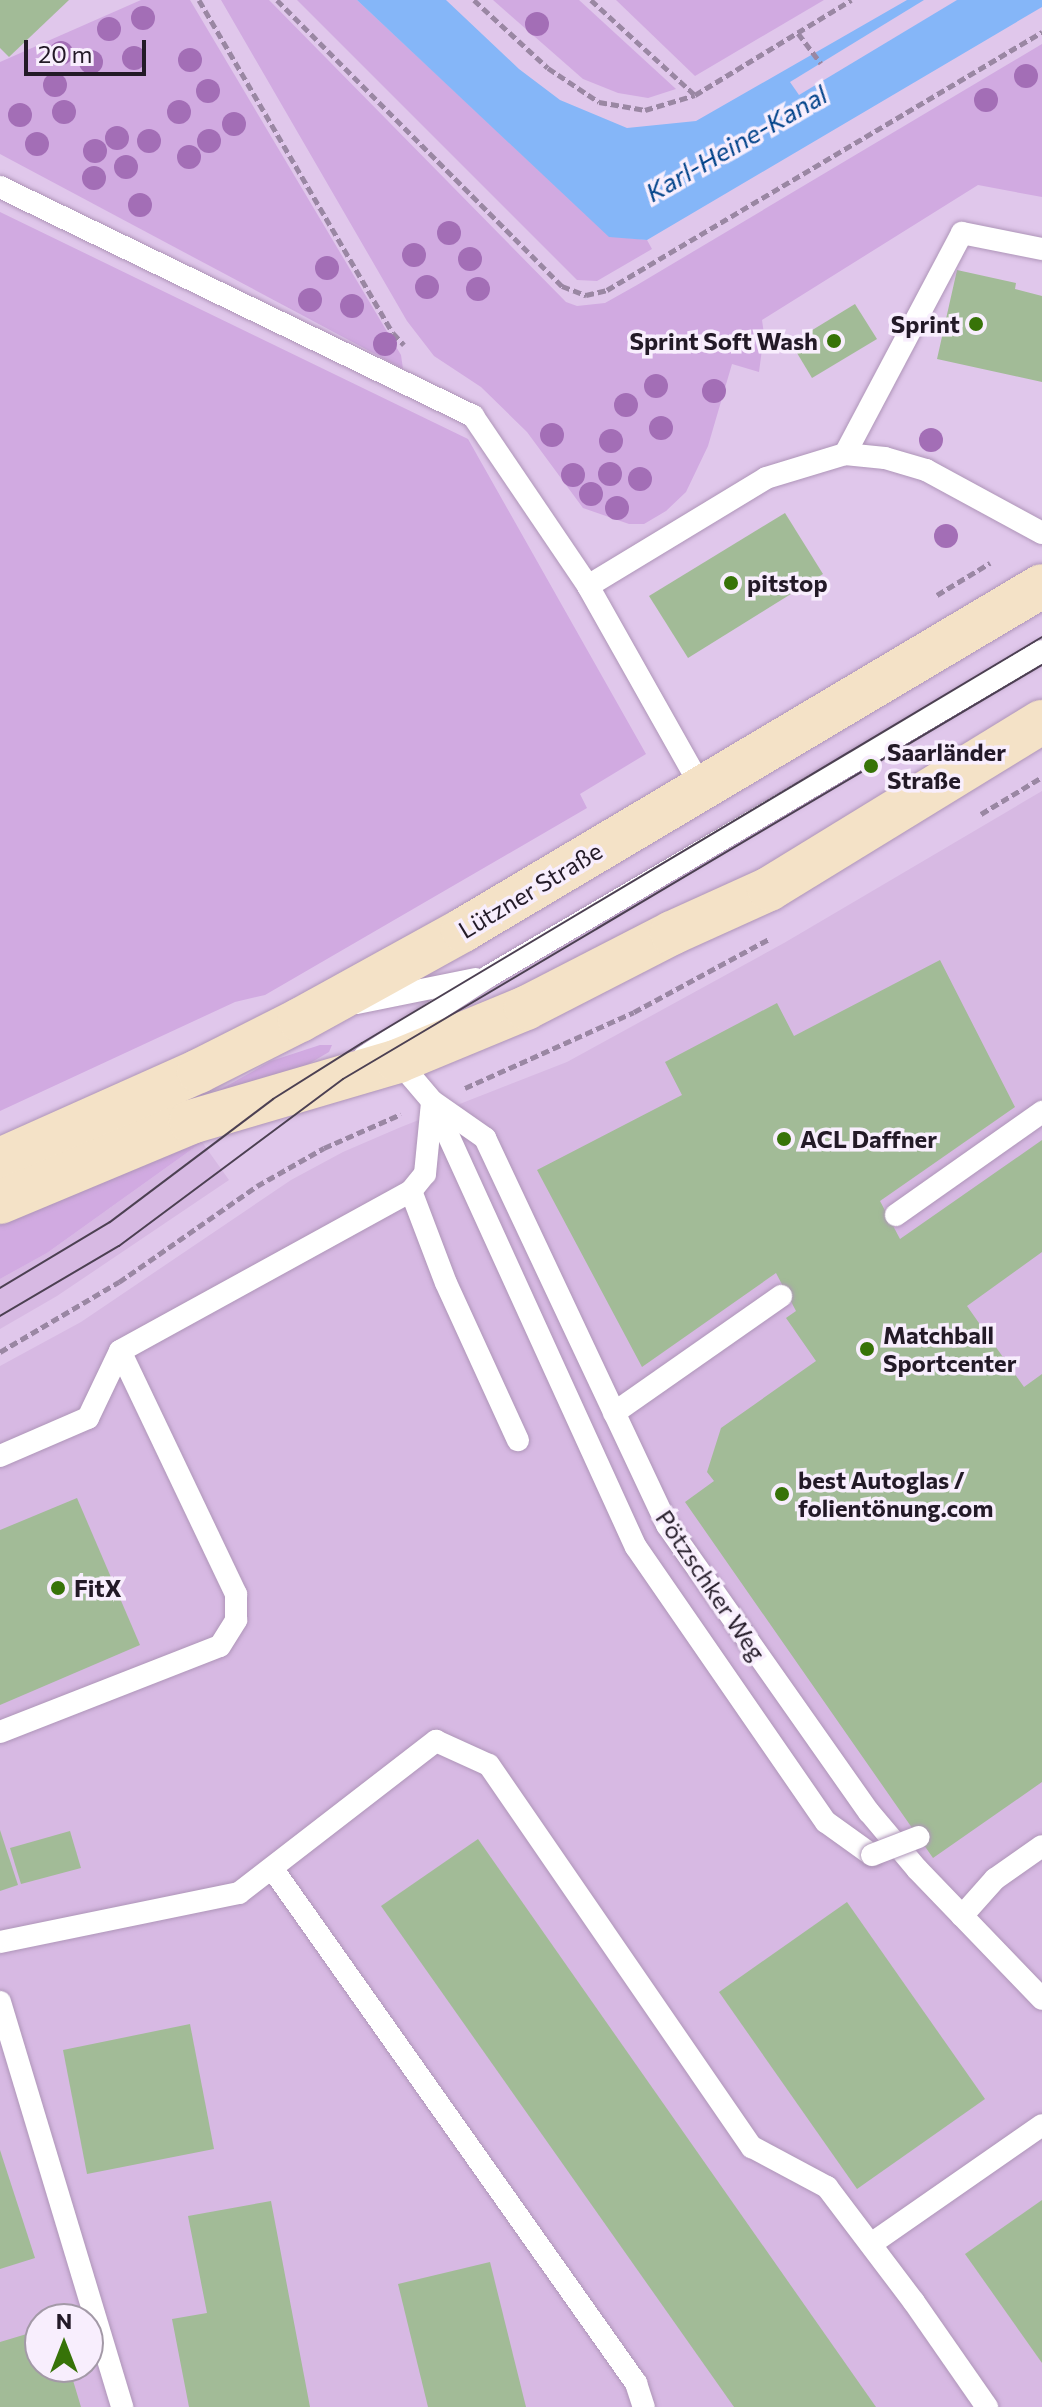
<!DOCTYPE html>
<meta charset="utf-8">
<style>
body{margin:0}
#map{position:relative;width:1042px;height:2407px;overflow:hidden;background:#e0c7eb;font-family:Commissioner,sans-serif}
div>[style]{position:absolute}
.built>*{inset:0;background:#d7b9e3}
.green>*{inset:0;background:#d1aae1}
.water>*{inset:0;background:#85b6f8}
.pier>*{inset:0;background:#e0c7eb}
.building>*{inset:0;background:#a2bb97}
.path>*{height:5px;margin-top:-2.5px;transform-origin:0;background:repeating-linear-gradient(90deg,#9a87a3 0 8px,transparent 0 12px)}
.roads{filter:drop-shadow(0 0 2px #ae95b8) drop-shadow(0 0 2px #ae95b8)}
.service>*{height:22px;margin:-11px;padding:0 11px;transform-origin:11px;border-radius:11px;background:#fff}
.secondary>*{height:44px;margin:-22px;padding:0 22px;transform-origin:22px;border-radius:22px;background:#f4e2c7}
.tram>*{height:2px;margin:-1px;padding:0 1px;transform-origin:1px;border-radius:1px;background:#4c4052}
.bridges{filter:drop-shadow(0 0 2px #ae95b8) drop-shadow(0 0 2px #ae95b8)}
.service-bridge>*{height:22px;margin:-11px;padding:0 11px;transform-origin:11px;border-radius:11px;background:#fff}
.trees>*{width:24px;height:24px;margin:-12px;border-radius:50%;background:#a36eb6}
.dots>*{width:22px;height:22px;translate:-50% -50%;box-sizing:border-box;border:4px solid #f8eefd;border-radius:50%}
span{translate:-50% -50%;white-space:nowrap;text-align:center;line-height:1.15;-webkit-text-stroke:7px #f8eefd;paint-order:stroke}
.poi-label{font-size:24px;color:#231a27;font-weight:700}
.right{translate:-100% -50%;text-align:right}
.left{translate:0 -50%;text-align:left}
.street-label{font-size:24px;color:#231a27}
.water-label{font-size:26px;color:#02438a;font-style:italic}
.north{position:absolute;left:24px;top:2303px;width:80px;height:80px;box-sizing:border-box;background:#f8eefd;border:2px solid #a399a7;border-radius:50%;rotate:0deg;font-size:22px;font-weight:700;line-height:32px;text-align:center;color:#231a27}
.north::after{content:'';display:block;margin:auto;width:28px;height:36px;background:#377308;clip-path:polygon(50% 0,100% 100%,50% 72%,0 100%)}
.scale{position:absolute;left:24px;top:40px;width:122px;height:36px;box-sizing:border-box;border:4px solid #231a27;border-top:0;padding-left:10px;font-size:24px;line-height:28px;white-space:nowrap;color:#231a27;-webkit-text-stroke:6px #f8eefd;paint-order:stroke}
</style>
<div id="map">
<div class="built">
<div style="clip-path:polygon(evenodd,1042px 791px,1042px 2407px,0 2407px,0 1366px,81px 1322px,291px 1180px,343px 1152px,401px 1127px,567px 1062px,784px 943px,1042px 791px,40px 2319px,88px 2319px,88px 2367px,40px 2367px,40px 2319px)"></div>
<div style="clip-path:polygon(202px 1142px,229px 1180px,57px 1296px,0 1329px,0 1279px,47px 1253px)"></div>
</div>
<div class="green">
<div style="clip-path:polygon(141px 0,190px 0,401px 355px,403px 369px,0 154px,0 62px)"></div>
<div style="clip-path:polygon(221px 0,269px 0,566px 302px,577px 306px,605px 303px,637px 285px,1042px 44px,1042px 197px,978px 185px,762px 320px,764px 334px,759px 372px,732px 364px,708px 446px,686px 492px,666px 511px,644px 524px,629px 524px,583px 508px,527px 432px,481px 387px,434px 356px,407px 321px)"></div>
<div style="clip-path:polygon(297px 0,357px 0,609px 236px,647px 240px,652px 249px,597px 281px,577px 280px)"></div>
<div style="clip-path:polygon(493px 0,579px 0,676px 89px,648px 98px,618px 93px,583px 79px)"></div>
<div style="clip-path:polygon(616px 0,824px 0,695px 76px)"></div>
<div style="clip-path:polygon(0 212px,468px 439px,646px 754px,580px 794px,587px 808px,265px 995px,235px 1002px,0 1111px)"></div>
<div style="clip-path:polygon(320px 1045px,332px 1045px,329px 1052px,288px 1076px,202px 1100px,271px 1061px)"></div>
<div style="clip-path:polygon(202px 1142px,47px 1253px,0 1279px,0 1223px,188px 1144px)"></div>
</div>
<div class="water">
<div style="clip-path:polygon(357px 0,446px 0,519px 69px,560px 100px,627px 128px,696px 121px,907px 0,1042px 0,1042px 7px,647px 240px,609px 237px)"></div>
</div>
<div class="pier">
<div style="clip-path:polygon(924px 0,957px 0,799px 95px,790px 82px)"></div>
</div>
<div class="building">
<div style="clip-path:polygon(0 0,69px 0,9px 57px,0 48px)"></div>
<div style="clip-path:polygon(957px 270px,1016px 283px,1015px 289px,1042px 296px,1042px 382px,937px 359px)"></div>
<div style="clip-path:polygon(855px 304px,877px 339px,812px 378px,791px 343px)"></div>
<div style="clip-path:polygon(785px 513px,823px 574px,688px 658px,649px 596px)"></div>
<div style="clip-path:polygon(940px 960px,1015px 1107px,880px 1201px,900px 1239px,1042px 1140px,1042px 1252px,967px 1306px,1024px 1387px,1042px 1374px,1042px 1782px,933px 1858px,685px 1502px,714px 1481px,707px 1472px,721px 1428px,816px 1361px,786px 1318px,796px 1311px,776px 1273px,642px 1367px,537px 1170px,682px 1095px,665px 1062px,777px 1003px,794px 1036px)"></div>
<div style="clip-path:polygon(77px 1498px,140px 1645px,0 1705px,0 1530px)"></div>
<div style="clip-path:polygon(0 1830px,18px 1885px,0 1891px)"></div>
<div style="clip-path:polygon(70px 1831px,81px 1868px,21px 1884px,10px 1848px)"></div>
<div style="clip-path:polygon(478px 1839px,876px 2407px,734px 2407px,381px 1906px)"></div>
<div style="clip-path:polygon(847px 1902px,985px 2099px,857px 2189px,719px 1992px)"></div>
<div style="clip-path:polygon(190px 2024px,214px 2149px,87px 2174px,63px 2050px)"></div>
<div style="clip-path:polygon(0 2150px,35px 2258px,0 2269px)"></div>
<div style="clip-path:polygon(1042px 2200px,1042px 2363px,965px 2254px)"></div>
<div style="clip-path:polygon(271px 2201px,310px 2407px,189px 2407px,172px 2319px,207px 2313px,188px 2216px)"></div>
<div style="clip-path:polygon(490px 2262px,526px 2407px,428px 2407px,398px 2284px)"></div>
<div style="clip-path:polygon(40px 2330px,40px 2367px,69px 2367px,81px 2407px,0 2407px,0 2342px)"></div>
</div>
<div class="path">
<div style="left:199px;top:0;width:385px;rotate:59.8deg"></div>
<div style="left:393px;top:333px;width:16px;rotate:47deg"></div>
<div style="left:277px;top:0;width:404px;rotate:45.1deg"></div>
<div style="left:562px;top:286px;width:26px;rotate:21deg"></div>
<div style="left:586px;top:295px;width:22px;rotate:-13deg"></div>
<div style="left:607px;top:290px;width:506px;rotate:-30.67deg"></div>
<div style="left:474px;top:0;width:100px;rotate:42.6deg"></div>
<div style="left:548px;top:68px;width:61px;rotate:33.7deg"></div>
<div style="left:599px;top:102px;width:47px;rotate:9.9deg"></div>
<div style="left:645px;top:110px;width:52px;rotate:-16.7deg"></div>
<div style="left:695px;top:95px;width:183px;rotate:-31.3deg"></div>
<div style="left:591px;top:0;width:139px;rotate:42.4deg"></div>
<div style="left:798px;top:33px;width:38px;rotate:53deg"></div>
<div style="left:937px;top:595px;width:62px;rotate:-31.1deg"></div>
<div style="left:981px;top:814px;width:71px;rotate:-31.2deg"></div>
<div style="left:465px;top:1088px;width:185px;rotate:-24.2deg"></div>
<div style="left:634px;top:1012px;width:153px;rotate:-28.4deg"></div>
<div style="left:0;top:1352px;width:138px;rotate:-30.5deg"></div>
<div style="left:119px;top:1282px;width:168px;rotate:-34.8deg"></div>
<div style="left:257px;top:1186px;width:77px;rotate:-29.6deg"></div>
<div style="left:324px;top:1148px;width:84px;rotate:-23.8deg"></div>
</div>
<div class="roads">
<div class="service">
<div style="left:0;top:187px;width:526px;rotate:25.83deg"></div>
<div style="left:473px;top:416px;width:205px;rotate:55.9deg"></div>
<div style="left:588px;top:586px;width:232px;rotate:60.6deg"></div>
<div style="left:845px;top:454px;width:250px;rotate:-62.1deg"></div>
<div style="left:962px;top:233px;width:82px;rotate:11.3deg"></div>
<div style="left:588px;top:586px;width:208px;rotate:-31.2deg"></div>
<div style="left:766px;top:478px;width:83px;rotate:-16.9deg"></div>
<div style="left:845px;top:454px;width:40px;rotate:5.7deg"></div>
<div style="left:885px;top:458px;width:43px;rotate:16.3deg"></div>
<div style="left:926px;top:470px;width:132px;rotate:28.5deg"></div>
<div style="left:357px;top:1003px;width:121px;rotate:-11.4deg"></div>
<div style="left:364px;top:1057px;width:149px;rotate:-32.9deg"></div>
<div style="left:489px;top:976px;width:641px;rotate:-30.44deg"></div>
<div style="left:398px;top:1061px;width:52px;rotate:49.6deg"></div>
<div style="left:432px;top:1101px;width:65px;rotate:34.9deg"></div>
<div style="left:485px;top:1138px;width:428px;rotate:64.8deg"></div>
<div style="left:667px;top:1525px;width:351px;rotate:54.9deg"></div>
<div style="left:869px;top:1812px;width:75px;rotate:49.9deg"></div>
<div style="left:917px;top:1869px;width:180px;rotate:46.1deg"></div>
<div style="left:433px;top:1102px;width:489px;rotate:65.5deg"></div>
<div style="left:636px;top:1547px;width:334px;rotate:55.4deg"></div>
<div style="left:826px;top:1822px;width:57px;rotate:35.7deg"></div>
<div style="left:411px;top:1191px;width:98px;rotate:69.2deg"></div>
<div style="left:446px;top:1283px;width:173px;rotate:65.4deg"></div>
<div style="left:896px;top:1215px;width:179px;rotate:-35.2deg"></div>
<div style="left:614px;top:1413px;width:204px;rotate:-35deg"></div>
<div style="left:0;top:1456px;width:96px;rotate:-23.4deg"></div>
<div style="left:88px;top:1418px;width:74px;rotate:-64.5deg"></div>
<div style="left:120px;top:1351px;width:332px;rotate:-28.8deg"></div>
<div style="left:411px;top:1191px;width:22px;rotate:-51deg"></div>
<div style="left:425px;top:1174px;width:72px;rotate:-84.4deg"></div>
<div style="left:0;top:1732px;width:236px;rotate:-21.4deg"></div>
<div style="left:220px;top:1646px;width:31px;rotate:-58deg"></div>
<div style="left:236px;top:1620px;width:26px;rotate:-90deg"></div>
<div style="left:236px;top:1594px;width:269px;rotate:-115.5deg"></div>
<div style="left:272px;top:1868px;width:631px;rotate:54.75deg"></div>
<div style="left:636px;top:2383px;width:25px;rotate:72deg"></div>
<div style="left:962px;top:1916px;width:50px;rotate:-48.3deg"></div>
<div style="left:995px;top:1879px;width:57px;rotate:-35.1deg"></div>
<div style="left:0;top:1942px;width:244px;rotate:-11.6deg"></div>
<div style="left:239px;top:1893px;width:249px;rotate:-37.7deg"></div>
<div style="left:436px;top:1741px;width:58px;rotate:24.4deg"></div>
<div style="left:489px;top:1765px;width:464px;rotate:55.5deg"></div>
<div style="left:752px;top:2147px;width:85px;rotate:28.1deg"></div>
<div style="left:827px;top:2187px;width:144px;rotate:52.9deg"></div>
<div style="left:914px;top:2302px;width:128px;rotate:55.2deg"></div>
<div style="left:0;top:2002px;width:423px;rotate:73.2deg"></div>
<div style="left:871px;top:2244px;width:208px;rotate:-34.8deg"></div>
</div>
<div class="secondary">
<div style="left:0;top:1160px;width:218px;rotate:-24.1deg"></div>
<div style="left:199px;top:1071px;width:113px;rotate:-26.8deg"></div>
<div style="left:300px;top:1020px;width:186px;rotate:-28.9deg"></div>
<div style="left:463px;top:930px;width:673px;rotate:-30.72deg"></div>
<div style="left:0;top:1202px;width:207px;rotate:-22.7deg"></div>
<div style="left:191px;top:1122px;width:216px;rotate:-16.4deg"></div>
<div style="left:398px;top:1061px;width:139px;rotate:-22.5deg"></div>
<div style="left:526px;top:1008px;width:164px;rotate:-27.2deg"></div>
<div style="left:672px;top:933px;width:107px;rotate:-24.4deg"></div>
<div style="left:769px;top:889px;width:320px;rotate:-31.5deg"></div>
</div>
</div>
<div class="tram">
<div style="left:0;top:1288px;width:128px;rotate:-31deg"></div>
<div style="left:110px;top:1222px;width:204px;rotate:-37deg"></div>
<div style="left:273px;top:1099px;width:105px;rotate:-32.2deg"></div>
<div style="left:362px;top:1043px;width:792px;rotate:-30.84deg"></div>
<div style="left:0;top:1316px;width:138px;rotate:-30.5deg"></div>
<div style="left:119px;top:1246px;width:279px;rotate:-36.7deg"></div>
<div style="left:343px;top:1079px;width:812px;rotate:-30.64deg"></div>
</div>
<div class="bridges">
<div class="service-bridge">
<div style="left:872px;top:1855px;width:50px;rotate:-21deg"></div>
</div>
</div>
<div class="trees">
<div style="left:143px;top:18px"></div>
<div style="left:537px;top:24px"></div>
<div style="left:109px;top:29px"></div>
<div style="left:61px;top:53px"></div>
<div style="left:134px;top:58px"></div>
<div style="left:190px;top:60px"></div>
<div style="left:91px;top:62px"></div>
<div style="left:1026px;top:76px"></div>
<div style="left:55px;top:85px"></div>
<div style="left:208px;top:91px"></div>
<div style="left:986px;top:100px"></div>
<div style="left:64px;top:112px"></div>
<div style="left:179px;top:112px"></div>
<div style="left:20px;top:115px"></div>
<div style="left:234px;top:124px"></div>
<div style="left:117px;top:138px"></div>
<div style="left:149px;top:141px"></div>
<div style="left:209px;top:141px"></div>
<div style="left:37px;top:144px"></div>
<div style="left:95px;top:151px"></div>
<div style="left:189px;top:157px"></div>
<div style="left:126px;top:167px"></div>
<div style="left:94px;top:178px"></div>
<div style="left:140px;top:205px"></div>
<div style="left:449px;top:233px"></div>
<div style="left:414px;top:255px"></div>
<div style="left:470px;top:259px"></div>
<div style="left:327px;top:268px"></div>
<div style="left:427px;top:287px"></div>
<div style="left:478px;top:289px"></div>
<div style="left:310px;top:300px"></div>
<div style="left:352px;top:306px"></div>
<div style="left:385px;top:344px"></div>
<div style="left:656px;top:386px"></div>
<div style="left:714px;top:391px"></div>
<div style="left:626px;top:405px"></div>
<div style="left:661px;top:428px"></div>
<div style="left:552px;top:435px"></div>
<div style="left:931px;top:440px"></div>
<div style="left:611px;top:441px"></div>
<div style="left:610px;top:474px"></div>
<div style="left:573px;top:475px"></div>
<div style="left:640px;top:479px"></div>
<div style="left:591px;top:494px"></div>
<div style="left:617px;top:508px"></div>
<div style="left:946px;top:536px"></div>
</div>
<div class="dots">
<div style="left:976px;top:324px;background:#377308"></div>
<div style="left:834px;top:341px;background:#377308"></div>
<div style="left:731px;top:583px;background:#377308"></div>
<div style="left:871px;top:766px;background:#377308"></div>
<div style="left:784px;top:1139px;background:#377308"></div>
<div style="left:867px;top:1349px;background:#377308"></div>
<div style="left:782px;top:1494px;background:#377308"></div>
<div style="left:58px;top:1588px;background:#377308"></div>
</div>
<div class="poi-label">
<span class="right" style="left:960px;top:324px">Sprint</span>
<span class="right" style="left:818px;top:341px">Sprint Soft Wash</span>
<span class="left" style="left:747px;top:583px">pitstop</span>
<span class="left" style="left:887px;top:766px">Saarländer<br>Straße</span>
<span class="left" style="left:800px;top:1139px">ACL Daffner</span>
<span class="left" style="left:883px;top:1349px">Matchball<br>Sportcenter</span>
<span class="left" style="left:798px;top:1494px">best Autoglas /<br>folientönung.com</span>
<span class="left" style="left:74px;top:1588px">FitX</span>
</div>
<div class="street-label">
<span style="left:530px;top:890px;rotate:-31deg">Lützner Straße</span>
<span style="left:711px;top:1585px;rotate:56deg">Pötzschker Weg</span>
</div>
<div class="water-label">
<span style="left:736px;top:143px;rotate:-30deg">Karl-Heine-Kanal</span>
</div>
<div class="north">N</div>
<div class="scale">20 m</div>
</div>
